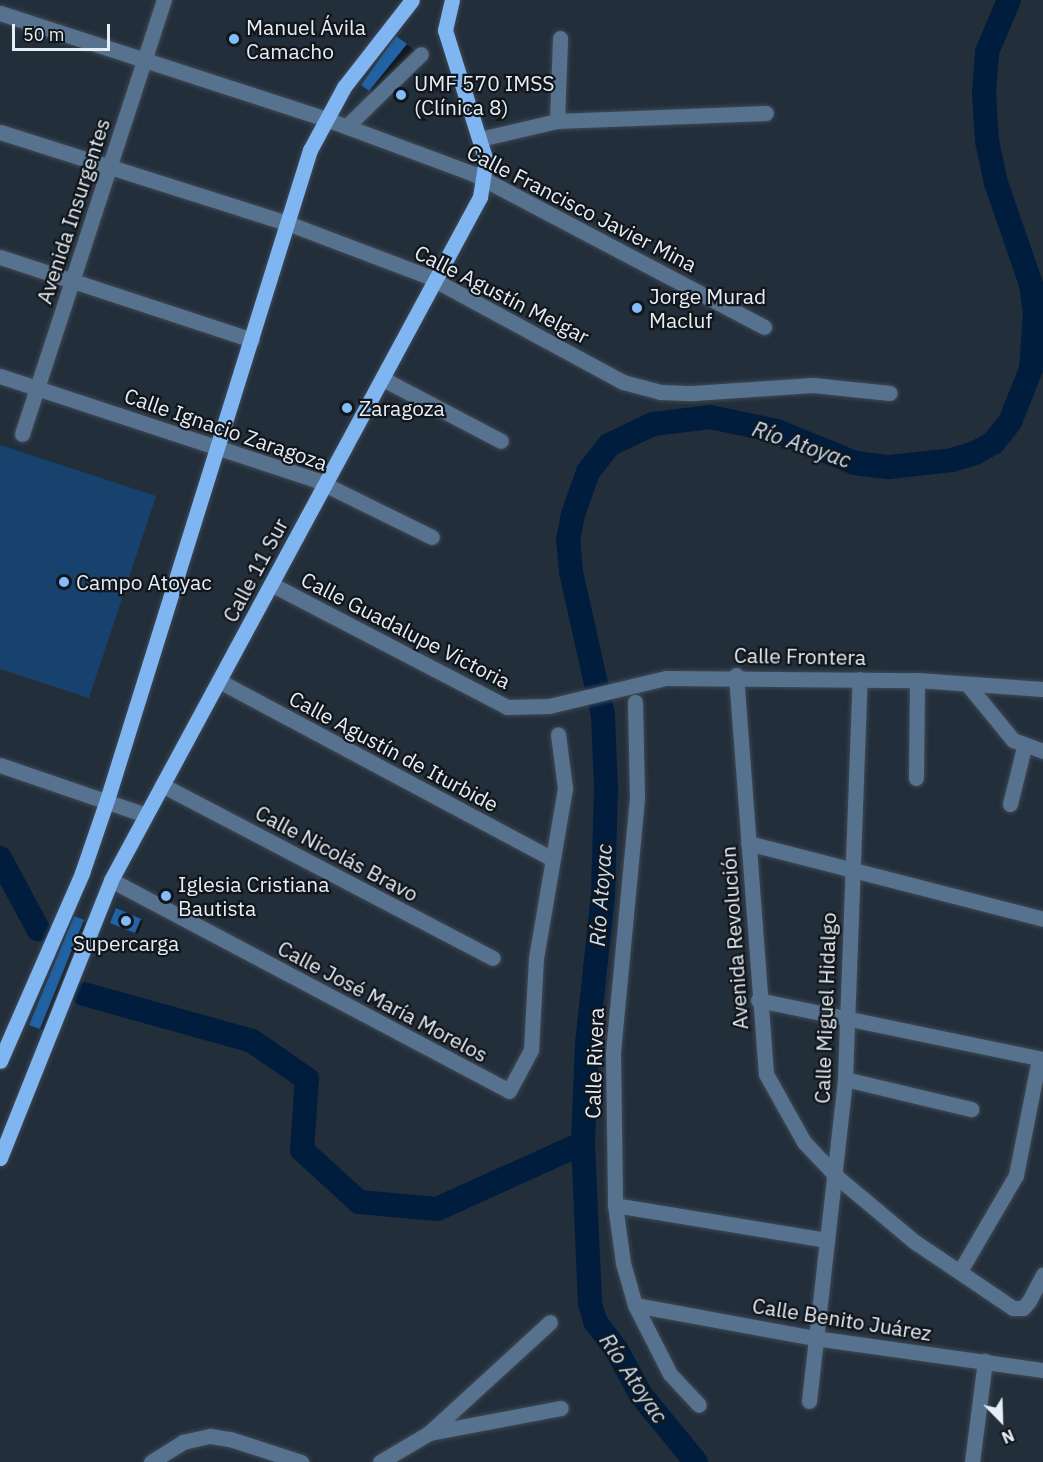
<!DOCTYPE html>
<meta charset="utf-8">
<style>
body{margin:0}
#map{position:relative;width:1043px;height:1462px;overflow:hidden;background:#232e3b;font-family:"IBM Plex Sans",sans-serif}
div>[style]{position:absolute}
.green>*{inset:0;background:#17426e}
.shadow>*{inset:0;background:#0007}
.river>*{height:24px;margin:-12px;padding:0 12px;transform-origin:12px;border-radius:12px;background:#001d3e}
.building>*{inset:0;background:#2163a4}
.roads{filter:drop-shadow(0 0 2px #3e4955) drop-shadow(0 0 2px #3e4955)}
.minor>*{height:15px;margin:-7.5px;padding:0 7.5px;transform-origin:7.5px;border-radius:7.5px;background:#57728f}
.major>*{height:15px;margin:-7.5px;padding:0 7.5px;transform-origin:7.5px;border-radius:7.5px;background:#7fb5f1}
.dots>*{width:16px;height:16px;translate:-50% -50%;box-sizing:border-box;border:3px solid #11161b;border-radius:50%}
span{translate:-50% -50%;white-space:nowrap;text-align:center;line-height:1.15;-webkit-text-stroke:4.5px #11161b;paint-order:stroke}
.poi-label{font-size:21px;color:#e6edf6}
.left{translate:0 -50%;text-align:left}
.street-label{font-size:21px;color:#e6edf6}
.water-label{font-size:22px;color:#cbdbed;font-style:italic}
.north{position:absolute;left:971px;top:1390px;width:60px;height:60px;-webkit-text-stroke:4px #11161b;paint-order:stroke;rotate:157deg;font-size:16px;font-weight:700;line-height:24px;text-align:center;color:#e6edf6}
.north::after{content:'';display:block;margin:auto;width:21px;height:27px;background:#e6edf6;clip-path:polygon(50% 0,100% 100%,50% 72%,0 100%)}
.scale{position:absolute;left:12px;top:24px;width:98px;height:27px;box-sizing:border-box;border:3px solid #e6edf6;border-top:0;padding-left:8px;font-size:18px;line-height:21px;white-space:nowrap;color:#e6edf6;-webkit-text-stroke:4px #11161b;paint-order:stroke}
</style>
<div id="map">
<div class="green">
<div style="clip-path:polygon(0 445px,156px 496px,89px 698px,0 669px)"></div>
</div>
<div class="shadow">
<div style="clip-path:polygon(406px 44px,416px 51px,380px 95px,370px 90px)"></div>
<div style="clip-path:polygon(117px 910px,143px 921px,138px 934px,112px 922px)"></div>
<div style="clip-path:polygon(83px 921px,93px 927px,50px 1034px,31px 1024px)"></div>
</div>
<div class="river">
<div style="left:0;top:858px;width:81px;rotate:61.8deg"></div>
<div style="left:84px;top:994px;width:174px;rotate:15.6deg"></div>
<div style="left:252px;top:1041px;width:67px;rotate:34.6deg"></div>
<div style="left:307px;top:1079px;width:71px;rotate:94deg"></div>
<div style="left:302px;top:1150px;width:77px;rotate:42.4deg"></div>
<div style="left:359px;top:1202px;width:78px;rotate:5.1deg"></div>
<div style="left:437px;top:1209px;width:160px;rotate:-24.3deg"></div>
<div style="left:696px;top:1462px;width:87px;rotate:-129.4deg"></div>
<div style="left:641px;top:1395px;width:52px;rotate:-118.5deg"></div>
<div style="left:616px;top:1349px;width:35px;rotate:-127deg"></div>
<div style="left:595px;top:1321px;width:19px;rotate:-106deg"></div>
<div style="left:590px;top:1303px;width:160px;rotate:-92.5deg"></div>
<div style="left:583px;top:1143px;width:99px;rotate:-87.7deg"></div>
<div style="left:587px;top:1044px;width:150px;rotate:-83.9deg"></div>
<div style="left:603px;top:895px;width:107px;rotate:-88.4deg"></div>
<div style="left:606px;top:788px;width:73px;rotate:-92.4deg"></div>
<div style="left:603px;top:715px;width:147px;rotate:-102.6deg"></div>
<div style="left:571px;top:572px;width:32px;rotate:-95deg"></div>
<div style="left:568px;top:540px;width:26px;rotate:-79deg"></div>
<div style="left:573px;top:514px;width:45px;rotate:-70.3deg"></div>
<div style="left:588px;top:472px;width:34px;rotate:-52deg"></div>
<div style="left:609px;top:445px;width:49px;rotate:-25.5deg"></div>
<div style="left:653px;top:424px;width:57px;rotate:-7deg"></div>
<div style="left:710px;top:417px;width:68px;rotate:11.8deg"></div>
<div style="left:777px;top:431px;width:84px;rotate:22.3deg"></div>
<div style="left:855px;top:463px;width:35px;rotate:7deg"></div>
<div style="left:890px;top:467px;width:62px;rotate:-6.4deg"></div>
<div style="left:952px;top:460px;width:24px;rotate:-17deg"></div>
<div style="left:975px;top:453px;width:21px;rotate:-29deg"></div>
<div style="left:993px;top:443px;width:27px;rotate:-51deg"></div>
<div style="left:1010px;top:422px;width:57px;rotate:-68.4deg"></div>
<div style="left:1031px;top:369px;width:56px;rotate:-85.9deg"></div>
<div style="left:1035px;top:313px;width:29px;rotate:-98deg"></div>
<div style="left:1031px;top:284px;width:107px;rotate:-109.1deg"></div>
<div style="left:996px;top:183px;width:43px;rotate:-102.1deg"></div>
<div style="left:987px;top:141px;width:48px;rotate:-93.6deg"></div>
<div style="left:984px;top:93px;width:41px;rotate:-85.8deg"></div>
<div style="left:987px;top:52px;width:56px;rotate:-67.1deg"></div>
</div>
<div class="building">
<div style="clip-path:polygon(396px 36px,407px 44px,369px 91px,361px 85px)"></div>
<div style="clip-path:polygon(116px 908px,141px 919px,135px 933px,110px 923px)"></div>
<div style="clip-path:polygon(74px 916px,84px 920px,40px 1029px,29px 1025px)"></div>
</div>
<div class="roads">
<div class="minor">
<div style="left:0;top:13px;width:343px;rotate:18deg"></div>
<div style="left:326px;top:119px;width:158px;rotate:20.4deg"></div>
<div style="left:474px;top:174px;width:328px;rotate:27.8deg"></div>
<div style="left:557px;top:121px;width:83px;rotate:-87.9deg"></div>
<div style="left:347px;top:126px;width:103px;rotate:-44.2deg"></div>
<div style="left:0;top:132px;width:301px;rotate:17.6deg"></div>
<div style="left:287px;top:223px;width:150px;rotate:20.7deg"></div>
<div style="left:427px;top:276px;width:223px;rotate:28.4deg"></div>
<div style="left:623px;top:382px;width:38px;rotate:15deg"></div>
<div style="left:660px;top:392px;width:33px;rotate:2deg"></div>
<div style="left:693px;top:393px;width:120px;rotate:-3.8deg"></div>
<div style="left:813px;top:385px;width:77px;rotate:5.9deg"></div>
<div style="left:480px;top:139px;width:79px;rotate:-13.2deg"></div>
<div style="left:557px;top:121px;width:209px;rotate:-2.2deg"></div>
<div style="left:0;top:257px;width:265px;rotate:18.2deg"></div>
<div style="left:0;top:376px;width:333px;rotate:18.2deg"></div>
<div style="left:316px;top:480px;width:129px;rotate:26.2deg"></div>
<div style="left:383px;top:379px;width:133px;rotate:27.7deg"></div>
<div style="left:22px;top:434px;width:457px;rotate:-71.9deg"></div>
<div style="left:271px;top:584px;width:266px;rotate:27.5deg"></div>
<div style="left:507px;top:707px;width:42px;rotate:-1.4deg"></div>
<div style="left:549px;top:706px;width:120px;rotate:-13.5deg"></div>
<div style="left:666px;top:678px;width:251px;rotate:0.5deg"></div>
<div style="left:917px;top:680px;width:126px;rotate:4.1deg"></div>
<div style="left:736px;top:675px;width:400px;rotate:85.7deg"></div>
<div style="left:766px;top:1074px;width:78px;rotate:60.8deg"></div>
<div style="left:804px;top:1142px;width:47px;rotate:46.7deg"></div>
<div style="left:836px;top:1176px;width:103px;rotate:39.9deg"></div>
<div style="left:915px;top:1242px;width:118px;rotate:34deg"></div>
<div style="left:1013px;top:1308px;width:10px"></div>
<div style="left:1023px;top:1308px;width:9px;rotate:-49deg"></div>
<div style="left:1029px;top:1301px;width:30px;rotate:-62deg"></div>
<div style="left:219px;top:681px;width:375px;rotate:28.1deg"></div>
<div style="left:968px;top:685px;width:71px;rotate:50.7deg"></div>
<div style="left:1013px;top:740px;width:32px;rotate:20deg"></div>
<div style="left:635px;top:702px;width:96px;rotate:88.8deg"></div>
<div style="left:637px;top:798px;width:257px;rotate:95.4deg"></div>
<div style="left:613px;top:1054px;width:151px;rotate:89.2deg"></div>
<div style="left:615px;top:1205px;width:59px;rotate:82.1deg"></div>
<div style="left:623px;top:1263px;width:44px;rotate:74.1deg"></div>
<div style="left:635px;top:1305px;width:77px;rotate:63.1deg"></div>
<div style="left:670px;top:1374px;width:42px;rotate:46.9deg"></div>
<div style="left:0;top:765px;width:154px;rotate:18.9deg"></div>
<div style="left:916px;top:778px;width:98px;rotate:-89.4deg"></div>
<div style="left:162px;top:785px;width:373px;rotate:27.6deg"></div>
<div style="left:1010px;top:804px;width:59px;rotate:-76.2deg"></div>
<div style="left:748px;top:843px;width:305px;rotate:14.4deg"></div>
<div style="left:111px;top:880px;width:450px;rotate:27.9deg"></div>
<div style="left:509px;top:1091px;width:47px;rotate:-61.8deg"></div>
<div style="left:531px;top:1050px;width:92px;rotate:-86.9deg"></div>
<div style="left:536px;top:958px;width:172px;rotate:-80.3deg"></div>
<div style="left:565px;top:788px;width:54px;rotate:-97.4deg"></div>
<div style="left:758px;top:1000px;width:291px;rotate:11.7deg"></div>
<div style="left:845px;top:1079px;width:130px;rotate:13.4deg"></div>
<div style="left:615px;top:1205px;width:214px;rotate:9.4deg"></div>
<div style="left:960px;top:1271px;width:111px;rotate:-59.7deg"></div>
<div style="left:1016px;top:1175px;width:118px;rotate:-78.8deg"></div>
<div style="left:635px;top:1305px;width:183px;rotate:10.4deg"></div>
<div style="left:815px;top:1338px;width:230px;rotate:8deg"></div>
<div style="left:809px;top:1401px;width:324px;rotate:-83.6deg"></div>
<div style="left:845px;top:1079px;width:400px;rotate:-87.9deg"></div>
<div style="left:429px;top:1433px;width:164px;rotate:-42.5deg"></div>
<div style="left:151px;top:1462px;width:38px;rotate:-32deg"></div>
<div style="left:183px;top:1442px;width:28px;rotate:-13deg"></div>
<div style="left:210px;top:1436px;width:20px;rotate:9deg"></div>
<div style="left:230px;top:1439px;width:75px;rotate:17.9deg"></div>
<div style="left:380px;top:1462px;width:57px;rotate:-30.6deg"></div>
<div style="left:429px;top:1433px;width:134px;rotate:-10.7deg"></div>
<div style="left:972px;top:1462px;width:102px;rotate:-82.7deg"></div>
</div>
<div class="major">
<div style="left:0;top:1061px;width:205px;rotate:-66.4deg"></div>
<div style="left:82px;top:873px;width:77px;rotate:-71.1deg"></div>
<div style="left:107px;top:800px;width:681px;rotate:-72.66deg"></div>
<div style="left:310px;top:150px;width:72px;rotate:-61.6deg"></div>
<div style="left:344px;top:87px;width:110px;rotate:-52deg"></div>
<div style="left:0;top:1158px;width:299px;rotate:-68.2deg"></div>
<div style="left:111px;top:880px;width:776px;rotate:-61.62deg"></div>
<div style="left:480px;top:197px;width:36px;rotate:-81deg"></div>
<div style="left:486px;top:161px;width:137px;rotate:-107.4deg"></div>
<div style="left:445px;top:30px;width:31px;rotate:-77deg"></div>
</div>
</div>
<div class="dots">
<div style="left:234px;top:39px;background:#83bcfb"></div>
<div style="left:401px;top:95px;background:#83bcfb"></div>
<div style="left:637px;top:308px;background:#83bcfb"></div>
<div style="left:347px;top:408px;background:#83bcfb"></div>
<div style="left:64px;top:582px;background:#83bcfb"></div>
<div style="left:166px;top:896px;background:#83bcfb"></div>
<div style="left:126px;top:921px;background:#83bcfb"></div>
</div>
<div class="poi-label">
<span class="left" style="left:246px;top:39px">Manuel Ávila<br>Camacho</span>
<span class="left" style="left:414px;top:95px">UMF 570 IMSS<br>(Clínica 8)</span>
<span class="left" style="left:649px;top:308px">Jorge Murad<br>Macluf</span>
<span class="left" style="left:359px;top:408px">Zaragoza</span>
<span class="left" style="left:76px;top:582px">Campo Atoyac</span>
<span class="left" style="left:178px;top:896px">Iglesia Cristiana<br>Bautista</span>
<span style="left:126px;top:943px">Supercarga</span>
</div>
<div class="street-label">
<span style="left:582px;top:208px;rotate:27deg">Calle Francisco Javier Mina</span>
<span style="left:73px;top:211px;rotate:-72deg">Avenida Insurgentes</span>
<span style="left:502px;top:294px;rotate:27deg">Calle Agustín Melgar</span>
<span style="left:226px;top:429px;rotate:19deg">Calle Ignacio Zaragoza</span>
<span style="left:255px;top:570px;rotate:-62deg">Calle 11 Sur</span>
<span style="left:406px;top:630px;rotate:27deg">Calle Guadalupe Victoria</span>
<span style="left:800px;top:656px;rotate:1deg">Calle Frontera</span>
<span style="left:394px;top:751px;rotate:28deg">Calle Agustín de Iturbide</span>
<span style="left:337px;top:853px;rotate:28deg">Calle Nicolás Bravo</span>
<span style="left:734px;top:938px;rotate:-94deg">Avenida Revolución</span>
<span style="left:383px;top:1001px;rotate:28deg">Calle José María Morelos</span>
<span style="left:825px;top:1008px;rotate:-88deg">Calle Miguel Hidalgo</span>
<span style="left:594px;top:1063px;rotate:-88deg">Calle Rivera</span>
<span style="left:842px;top:1319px;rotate:9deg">Calle Benito Juárez</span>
</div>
<div class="water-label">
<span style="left:802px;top:444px;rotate:19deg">Río Atoyac</span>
<span style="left:600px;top:895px;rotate:-86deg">Río Atoyac</span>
<span style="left:634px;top:1378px;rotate:56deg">Río Atoyac</span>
</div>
<div class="north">N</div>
<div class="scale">50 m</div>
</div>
